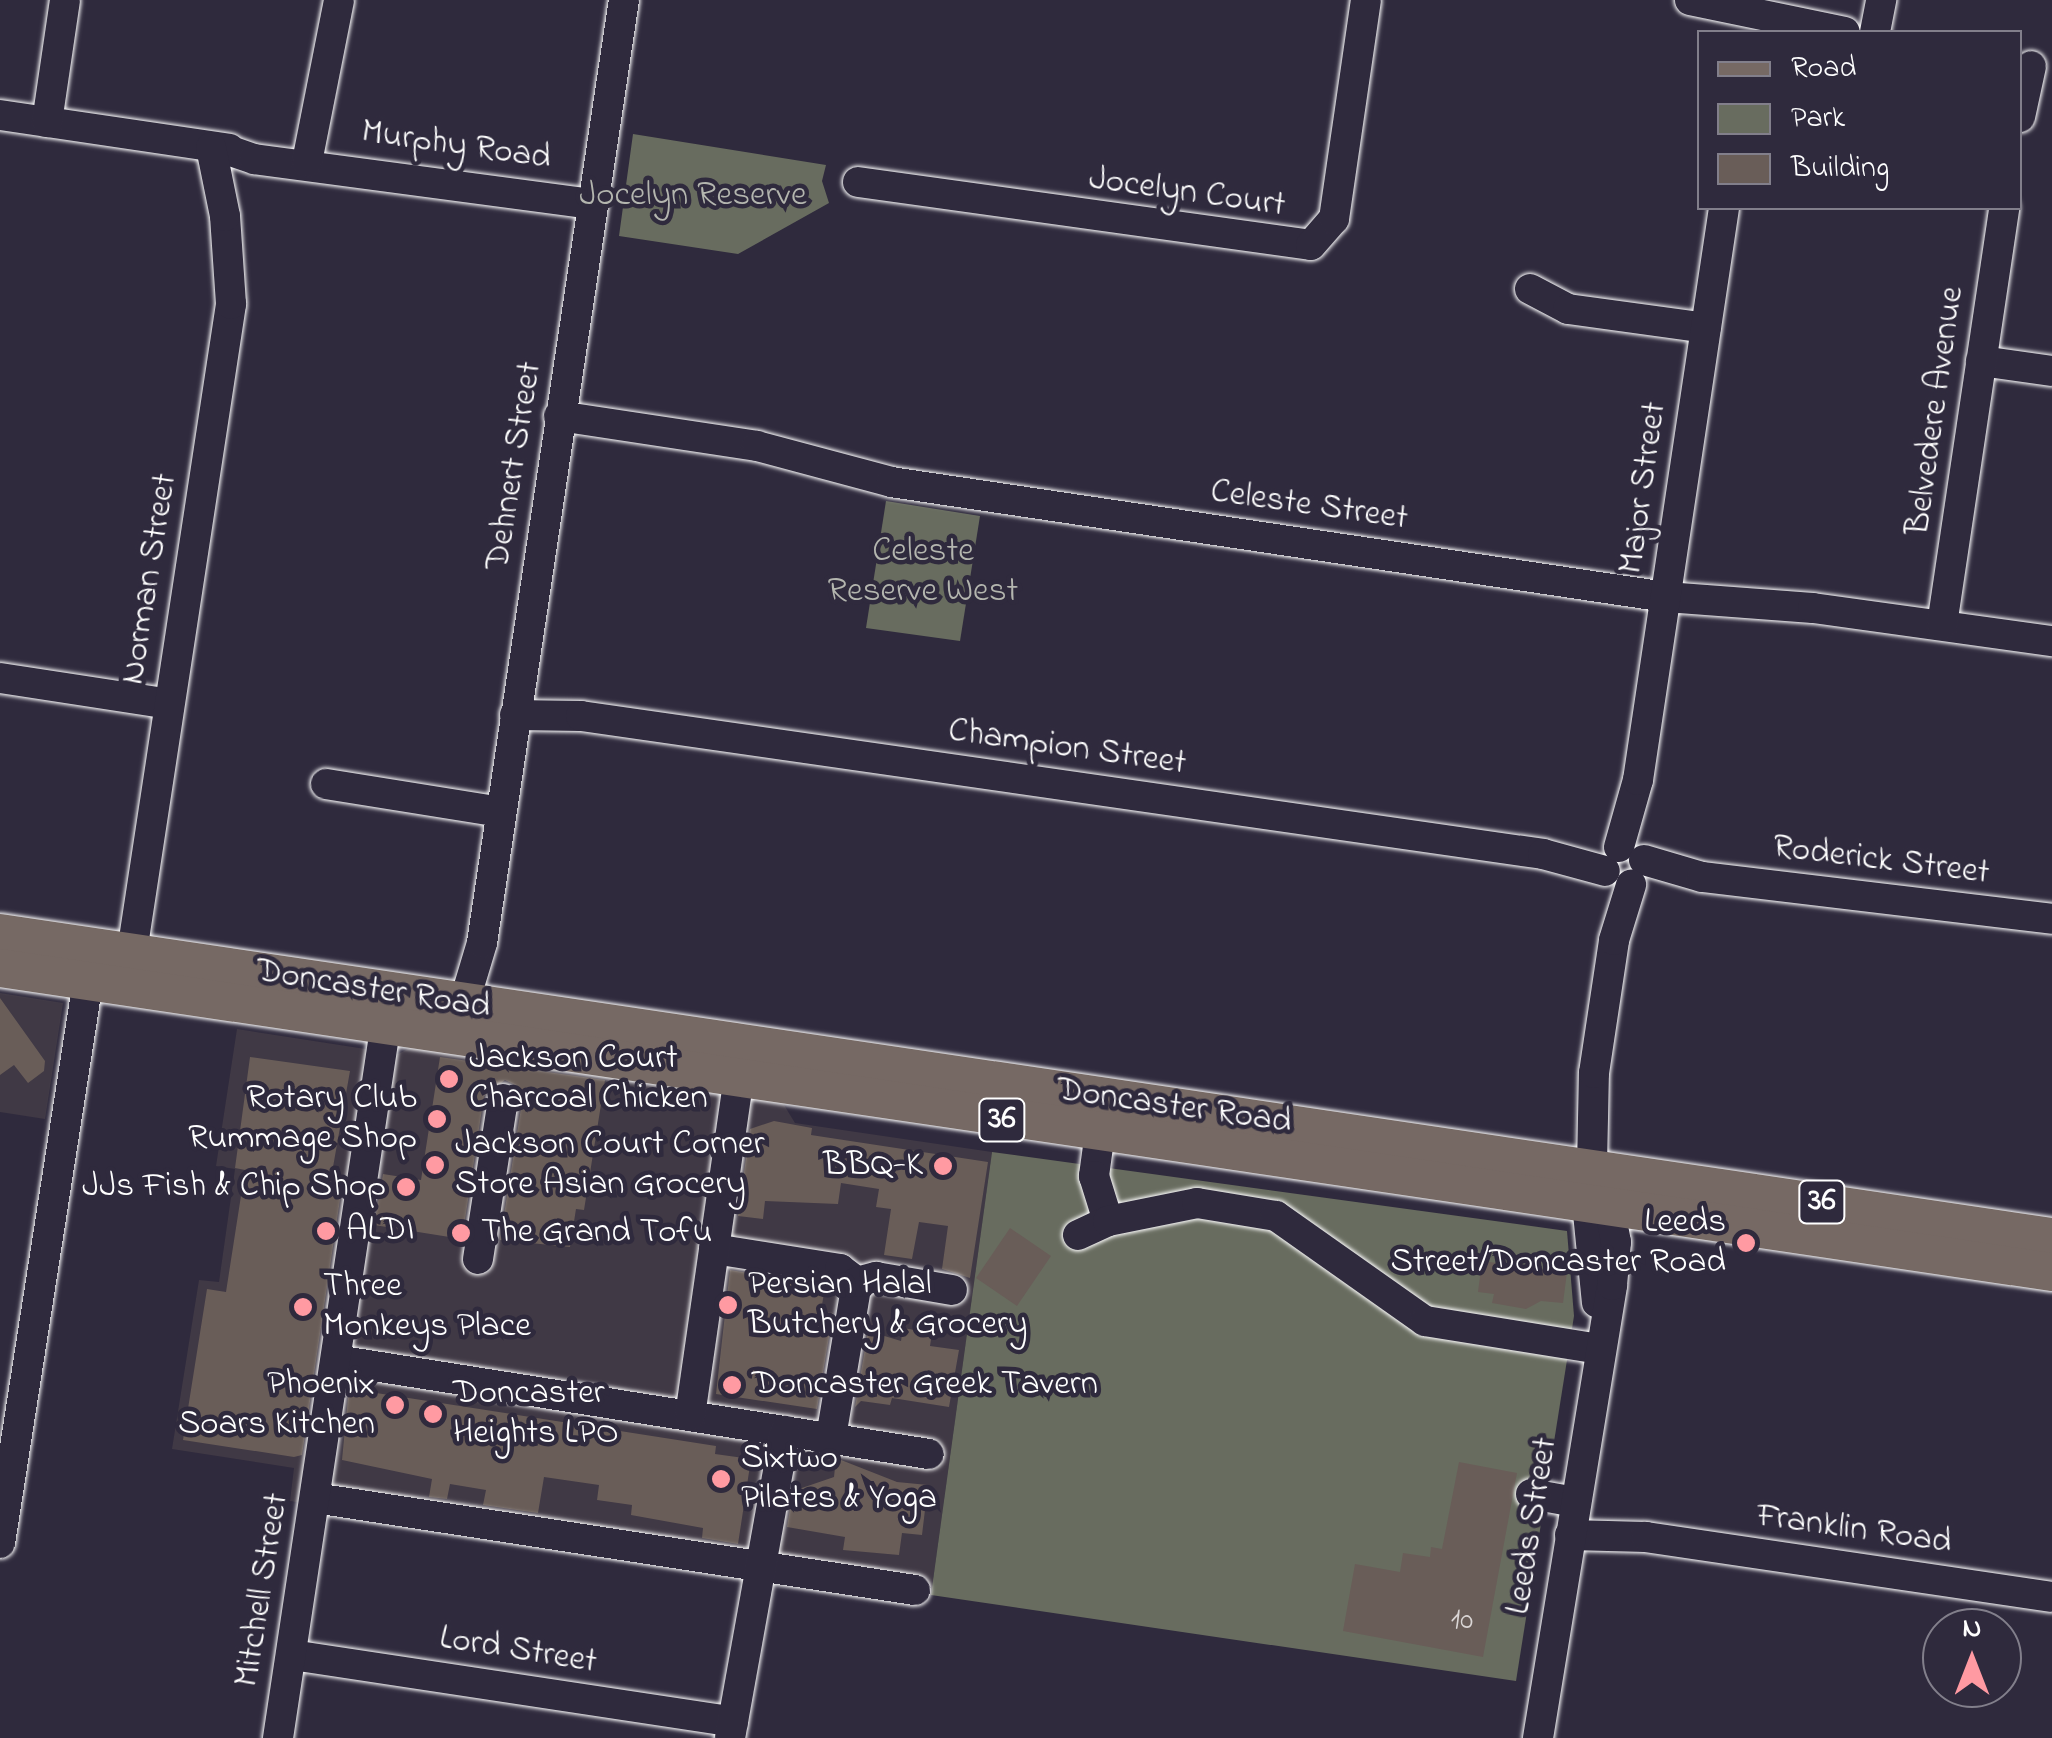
<!DOCTYPE html>
<style>
body{margin:0}
#map{position:relative;width:2052px;height:1738px;overflow:hidden;background:#2f2a3d;font-family:"Indie Flower",sans-serif}
div>[style]{position:absolute}
.built>*{inset:0;background:#403945}
.green>*{inset:0;background:#686c5f}
.building>*{inset:0;background:#695d58}
.roads{filter:drop-shadow(0 0 2px #fff) drop-shadow(0 0 2px #fff)}
.minor>*{height:30px;margin:-15px;padding:0 15px;transform-origin:15px;border-radius:15px;background:#2f2a3d}
.major>*{height:38px;margin:-19px;padding:0 19px;transform-origin:19px;border-radius:19px;background:#766964}
.dots>*{width:28px;height:28px;translate:-50% -50%;box-sizing:border-box;border:5px solid #2f2a3d;border-radius:50%}
span{translate:-50% -50%;white-space:nowrap;text-align:center;line-height:1.15;-webkit-text-stroke:9px #2f2a3d;paint-order:stroke}
.number-label{font-size:30px;color:#dad6d5}
.number-label span{-webkit-text-stroke-width:0}
.shield-label span{padding:2px 8px;background:#2f2a3d;border:2px solid;border-radius:8px;-webkit-text-stroke-width:0}
.shield-label{font-size:32px;color:#fff;font-weight:700}
.street-label{font-size:35px;color:#fff}
.park-label{font-size:35px;color:#b4b6af}
.poi-label{font-size:35px;color:#fff}
.left{translate:0 -50%;text-align:left}
.right{translate:-100% -50%;text-align:right}
.legend{position:absolute;left:1697px;top:30px;width:325px;height:180px;box-sizing:border-box;background:#2f2a3d;border:2px solid #827f8b;margin:0;padding:12px 18px;list-style:none;font-size:30px;color:#fff}
.legend li{display:flex;align-items:center;gap:20px;height:50px}
.legend b{width:50px;border:2px solid #827f8b}
.north{position:absolute;left:1922px;top:1608px;width:100px;height:100px;box-sizing:border-box;background:#2f2a3d;border:2px solid #827f8b;border-radius:50%;rotate:0deg;font-size:28px;font-weight:700;line-height:40px;text-align:center;color:#fff}
.north::after{content:'';display:block;margin:auto;width:35px;height:45px;background:#ff9aa2;clip-path:polygon(50% 0,100% 100%,50% 72%,0 100%)}
</style>
<div id="map">
<div class="built">
<div style="clip-path:polygon(0 993px,63px 1003px,45px 1119px,0 1112px)"></div>
<div style="clip-path:polygon(237px 1029px,398px 1054px,412px 1047px,781px 1100px,795px 1123px,992px 1152px,931px 1595px,290px 1501px,294px 1468px,172px 1449px,199px 1280px,219px 1282px,235px 1169px,216px 1166px)"></div>
</div>
<div class="green">
<div style="clip-path:polygon(633px 134px,826px 165px,822px 181px,829px 203px,738px 254px,619px 236px)"></div>
<div style="clip-path:polygon(886px 501px,980px 516px,960px 641px,866px 628px)"></div>
<div style="clip-path:polygon(992px 1152px,1567px 1231px,1574px 1316px,1516px 1681px,931px 1595px)"></div>
</div>
<div class="building">
<div style="clip-path:polygon(0 998px,45px 1061px,44px 1071px,28px 1083px,14px 1065px,0 1075px)"></div>
<div style="clip-path:polygon(250px 1057px,350px 1071px,330px 1184px,342px 1186px,302px 1455px,294px 1457px,183px 1440px,207px 1289px,226px 1292px,245px 1170px,235px 1168px)"></div>
<div style="clip-path:polygon(440px 1057px,605px 1080px,584px 1210px,576px 1209px,570px 1247px,500px 1240px,522px 1102px,515px 1085px,505px 1080px,484px 1096px,462px 1239px,374px 1225px,383px 1174px,421px 1180px)"></div>
<div style="clip-path:polygon(774px 1121px,812px 1128px,811px 1135px,988px 1162px,970px 1278px,942px 1269px,948px 1226px,919px 1222px,912px 1259px,884px 1255px,891px 1209px,876px 1207px,879px 1189px,841px 1183px,838px 1204px,765px 1201px,763px 1219px,738px 1216px,750px 1129px)"></div>
<div style="clip-path:polygon(1010px 1228px,1051px 1256px,1017px 1306px,976px 1278px)"></div>
<div style="clip-path:polygon(1482px 1261px,1567px 1272px,1563px 1303px,1541px 1301px,1526px 1309px,1492px 1303px,1494px 1294px,1478px 1292px)"></div>
<div style="clip-path:polygon(730px 1270px,817px 1284px,815px 1292px,824px 1293px,821px 1311px,833px 1313px,817px 1409px,716px 1394px)"></div>
<div style="clip-path:polygon(903px 1328px,932px 1333px,930px 1346px,959px 1350px,949px 1407px,892px 1398px,890px 1405px,861px 1401px,855px 1407px,868px 1331px,901px 1341px)"></div>
<div style="clip-path:polygon(357px 1390px,716px 1446px,715px 1454px,751px 1459px,738px 1544px,702px 1538px,703px 1528px,631px 1515px,632px 1505px,597px 1500px,599px 1485px,544px 1477px,538px 1513px,483px 1505px,486px 1490px,450px 1484px,447px 1499px,429px 1497px,432px 1479px,342px 1460px,348px 1398px)"></div>
<div style="clip-path:polygon(836px 1458px,897px 1482px,928px 1485px,922px 1535px,902px 1533px,899px 1555px,843px 1550px,845px 1537px,787px 1527px,793px 1491px,834px 1477px)"></div>
<div style="clip-path:polygon(1459px 1462px,1517px 1473px,1483px 1657px,1343px 1631px,1355px 1564px,1400px 1572px,1403px 1553px,1430px 1557px,1431px 1547px,1442px 1549px)"></div>
</div>
<div class="roads">
<div class="minor">
<div style="left:1690px;top:0;width:158px;rotate:11.7deg"></div>
<div style="left:1875px;top:32px;width:33px;rotate:-79deg"></div>
<div style="left:0;top:115px;width:232px;rotate:8.4deg"></div>
<div style="left:2020px;top:117px;width:52px;rotate:-77.8deg"></div>
<div style="left:47px;top:122px;width:123px;rotate:-81.6deg"></div>
<div style="left:225px;top:149px;width:31px;rotate:19deg"></div>
<div style="left:254px;top:159px;width:342px;rotate:7.6deg"></div>
<div style="left:307px;top:162px;width:165px;rotate:-78.8deg"></div>
<div style="left:858px;top:182px;width:457px;rotate:7.9deg"></div>
<div style="left:1311px;top:245px;width:35px;rotate:-49deg"></div>
<div style="left:1334px;top:219px;width:221px;rotate:-81.7deg"></div>
<div style="left:1530px;top:289px;width:43px;rotate:27.8deg"></div>
<div style="left:1568px;top:309px;width:139px;rotate:7.8deg"></div>
<div style="left:1981px;top:361px;width:72px;rotate:8deg"></div>
<div style="left:559px;top:416px;width:200px;rotate:8.6deg"></div>
<div style="left:757px;top:446px;width:139px;rotate:15deg"></div>
<div style="left:891px;top:482px;width:783px;rotate:8.44deg"></div>
<div style="left:1666px;top:597px;width:147px;rotate:4.3deg"></div>
<div style="left:1813px;top:608px;width:241px;rotate:7.9deg"></div>
<div style="left:1942px;top:625px;width:422px;rotate:-81.5deg"></div>
<div style="left:0;top:678px;width:171px;rotate:8.7deg"></div>
<div style="left:515px;top:715px;width:66px;rotate:0.9deg"></div>
<div style="left:581px;top:716px;width:972px;rotate:8.16deg"></div>
<div style="left:1543px;top:854px;width:64px;rotate:15.3deg"></div>
<div style="left:326px;top:784px;width:177px;rotate:9.1deg"></div>
<div style="left:1619px;top:847px;width:70px;rotate:-74.2deg"></div>
<div style="left:1638px;top:780px;width:578px;rotate:-81.45deg"></div>
<div style="left:1644px;top:860px;width:60px;rotate:16.3deg"></div>
<div style="left:1702px;top:877px;width:353px;rotate:6.8deg"></div>
<div style="left:132px;top:952px;width:656px;rotate:-81.31deg"></div>
<div style="left:231px;top:304px;width:88px;rotate:-93.9deg"></div>
<div style="left:225px;top:216px;width:70px;rotate:-101.5deg"></div>
<div style="left:464px;top:1003px;width:63px;rotate:-73.3deg"></div>
<div style="left:482px;top:943px;width:954px;rotate:-81.44deg"></div>
<div style="left:1103px;top:1110px;width:67px;rotate:97.8deg"></div>
<div style="left:1094px;top:1176px;width:47px;rotate:72.7deg"></div>
<div style="left:1592px;top:1166px;width:93px;rotate:-88.8deg"></div>
<div style="left:1594px;top:1073px;width:134px;rotate:-81.4deg"></div>
<div style="left:1614px;top:940px;width:58px;rotate:-72.8deg"></div>
<div style="left:1587px;top:1203px;width:100px;rotate:84.3deg"></div>
<div style="left:1078px;top:1235px;width:33px;rotate:-25deg"></div>
<div style="left:1108px;top:1221px;width:91px;rotate:-11.4deg"></div>
<div style="left:1197px;top:1203px;width:80px;rotate:9.3deg"></div>
<div style="left:1276px;top:1216px;width:182px;rotate:35.2deg"></div>
<div style="left:1425px;top:1321px;width:176px;rotate:9.1deg"></div>
<div style="left:714px;top:1249px;width:128px;rotate:9deg"></div>
<div style="left:840px;top:1269px;width:21px;rotate:37deg"></div>
<div style="left:857px;top:1282px;width:158px;rotate:99.5deg"></div>
<div style="left:478px;top:1259px;width:162px;rotate:-81.1deg"></div>
<div style="left:857px;top:1282px;width:20px;rotate:-15deg"></div>
<div style="left:876px;top:1277px;width:77px;rotate:9.7deg"></div>
<div style="left:336px;top:1360px;width:600px;rotate:9.01deg"></div>
<div style="left:690px;top:1416px;width:365px;rotate:-81.8deg"></div>
<div style="left:1531px;top:1494px;width:45px;rotate:10.3deg"></div>
<div style="left:315px;top:1498px;width:607px;rotate:8.72deg"></div>
<div style="left:1570px;top:1535px;width:76px;rotate:1.5deg"></div>
<div style="left:1646px;top:1537px;width:410px;rotate:8.4deg"></div>
<div style="left:0;top:1543px;width:569px;rotate:-81.1deg"></div>
<div style="left:292px;top:1655px;width:446px;rotate:8.6deg"></div>
<div style="left:278px;top:1738px;width:717px;rotate:-81.42deg"></div>
<div style="left:385px;top:1029px;width:23px;rotate:-135deg"></div>
<div style="left:730px;top:1738px;width:312px;rotate:-79.8deg"></div>
<div style="left:1538px;top:1738px;width:459px;rotate:-80.7deg"></div>
<div style="left:1612px;top:1285px;width:43px;rotate:-84.7deg"></div>
<div style="left:1616px;top:1242px;width:37px;rotate:-101deg"></div>
</div>
<div class="major">
<div style="left:0;top:933px;width:2074px;rotate:8.43deg"></div>
<div style="left:0;top:968px;width:2074px;rotate:8.43deg"></div>
</div>
</div>
<div class="dots">
<div style="left:449px;top:1079px;background:#ff9aa2"></div>
<div style="left:437px;top:1119px;background:#ff9aa2"></div>
<div style="left:435px;top:1165px;background:#ff9aa2"></div>
<div style="left:943px;top:1166px;background:#ff9aa2"></div>
<div style="left:406px;top:1187px;background:#ff9aa2"></div>
<div style="left:326px;top:1231px;background:#ff9aa2"></div>
<div style="left:461px;top:1233px;background:#ff9aa2"></div>
<div style="left:1746px;top:1243px;background:#ff9aa2"></div>
<div style="left:728px;top:1305px;background:#ff9aa2"></div>
<div style="left:303px;top:1307px;background:#ff9aa2"></div>
<div style="left:732px;top:1385px;background:#ff9aa2"></div>
<div style="left:395px;top:1405px;background:#ff9aa2"></div>
<div style="left:433px;top:1414px;background:#ff9aa2"></div>
<div style="left:721px;top:1479px;background:#ff9aa2"></div>
</div>
<div class="number-label">
<span style="left:1462px;top:1621px">10</span>
</div>
<div class="shield-label">
<span style="left:1002px;top:1120px">36</span>
<span style="left:1822px;top:1202px">36</span>
</div>
<div class="street-label">
<span style="left:456px;top:146px;rotate:8deg">Murphy Road</span>
<span style="left:1187px;top:193px;rotate:8deg">Jocelyn Court</span>
<span style="left:1936px;top:411px;rotate:-82deg">Belvedere Avenue</span>
<span style="left:515px;top:466px;rotate:-81deg">Dehnert Street</span>
<span style="left:1644px;top:488px;rotate:-82deg">Major Street</span>
<span style="left:1309px;top:506px;rotate:8deg">Celeste Street</span>
<span style="left:150px;top:579px;rotate:-81deg">Norman Street</span>
<span style="left:1067px;top:748px;rotate:8deg">Champion Street</span>
<span style="left:1881px;top:861px;rotate:7deg">Roderick Street</span>
<span style="left:373px;top:990px;rotate:9deg">Doncaster Road</span>
<span style="left:1174px;top:1107px;rotate:8deg">Doncaster Road</span>
<span style="left:1533px;top:1526px;rotate:-81deg">Leeds Street</span>
<span style="left:1854px;top:1530px;rotate:8deg">Franklin Road</span>
<span style="left:263px;top:1590px;rotate:-81deg">Mitchell Street</span>
<span style="left:518px;top:1651px;rotate:9deg">Lord Street</span>
</div>
<div class="park-label">
<span style="left:693px;top:196px">Jocelyn Reserve</span>
<span style="left:923px;top:572px">Celeste<br>Reserve West</span>
</div>
<div class="poi-label">
<span class="left" style="left:469px;top:1079px">Jackson Court<br>Charcoal Chicken</span>
<span class="right" style="left:417px;top:1119px">Rotary Club<br>Rummage Shop</span>
<span class="left" style="left:455px;top:1165px">Jackson Court Corner<br>Store Asian Grocery</span>
<span class="right" style="left:923px;top:1166px">BBQ-K</span>
<span class="right" style="left:386px;top:1187px">JJs Fish &amp; Chip Shop</span>
<span class="right" style="left:1726px;top:1243px">Leeds<br>Street/Doncaster Road</span>
<span class="left" style="left:346px;top:1231px">ALDI</span>
<span class="left" style="left:481px;top:1233px">The Grand Tofu</span>
<span class="left" style="left:748px;top:1305px">Persian Halal<br>Butchery &amp; Grocery</span>
<span class="left" style="left:323px;top:1307px">Three<br>Monkeys Place</span>
<span class="right" style="left:375px;top:1405px">Phoenix<br>Soars Kitchen</span>
<span class="left" style="left:752px;top:1385px">Doncaster Greek Tavern</span>
<span class="left" style="left:453px;top:1414px">Doncaster<br>Heights LPO</span>
<span class="left" style="left:741px;top:1479px">Sixtwo<br>Pilates &amp; Yoga</span>
</div>
<ul class="legend">
<li><b style="height:12px;background:#766964"></b>Road</li>
<li><b style="height:28px;background:#686c5f"></b>Park</li>
<li><b style="height:28px;background:#695d58"></b>Building</li>
</ul>
<div class="north">N</div>
</div>
